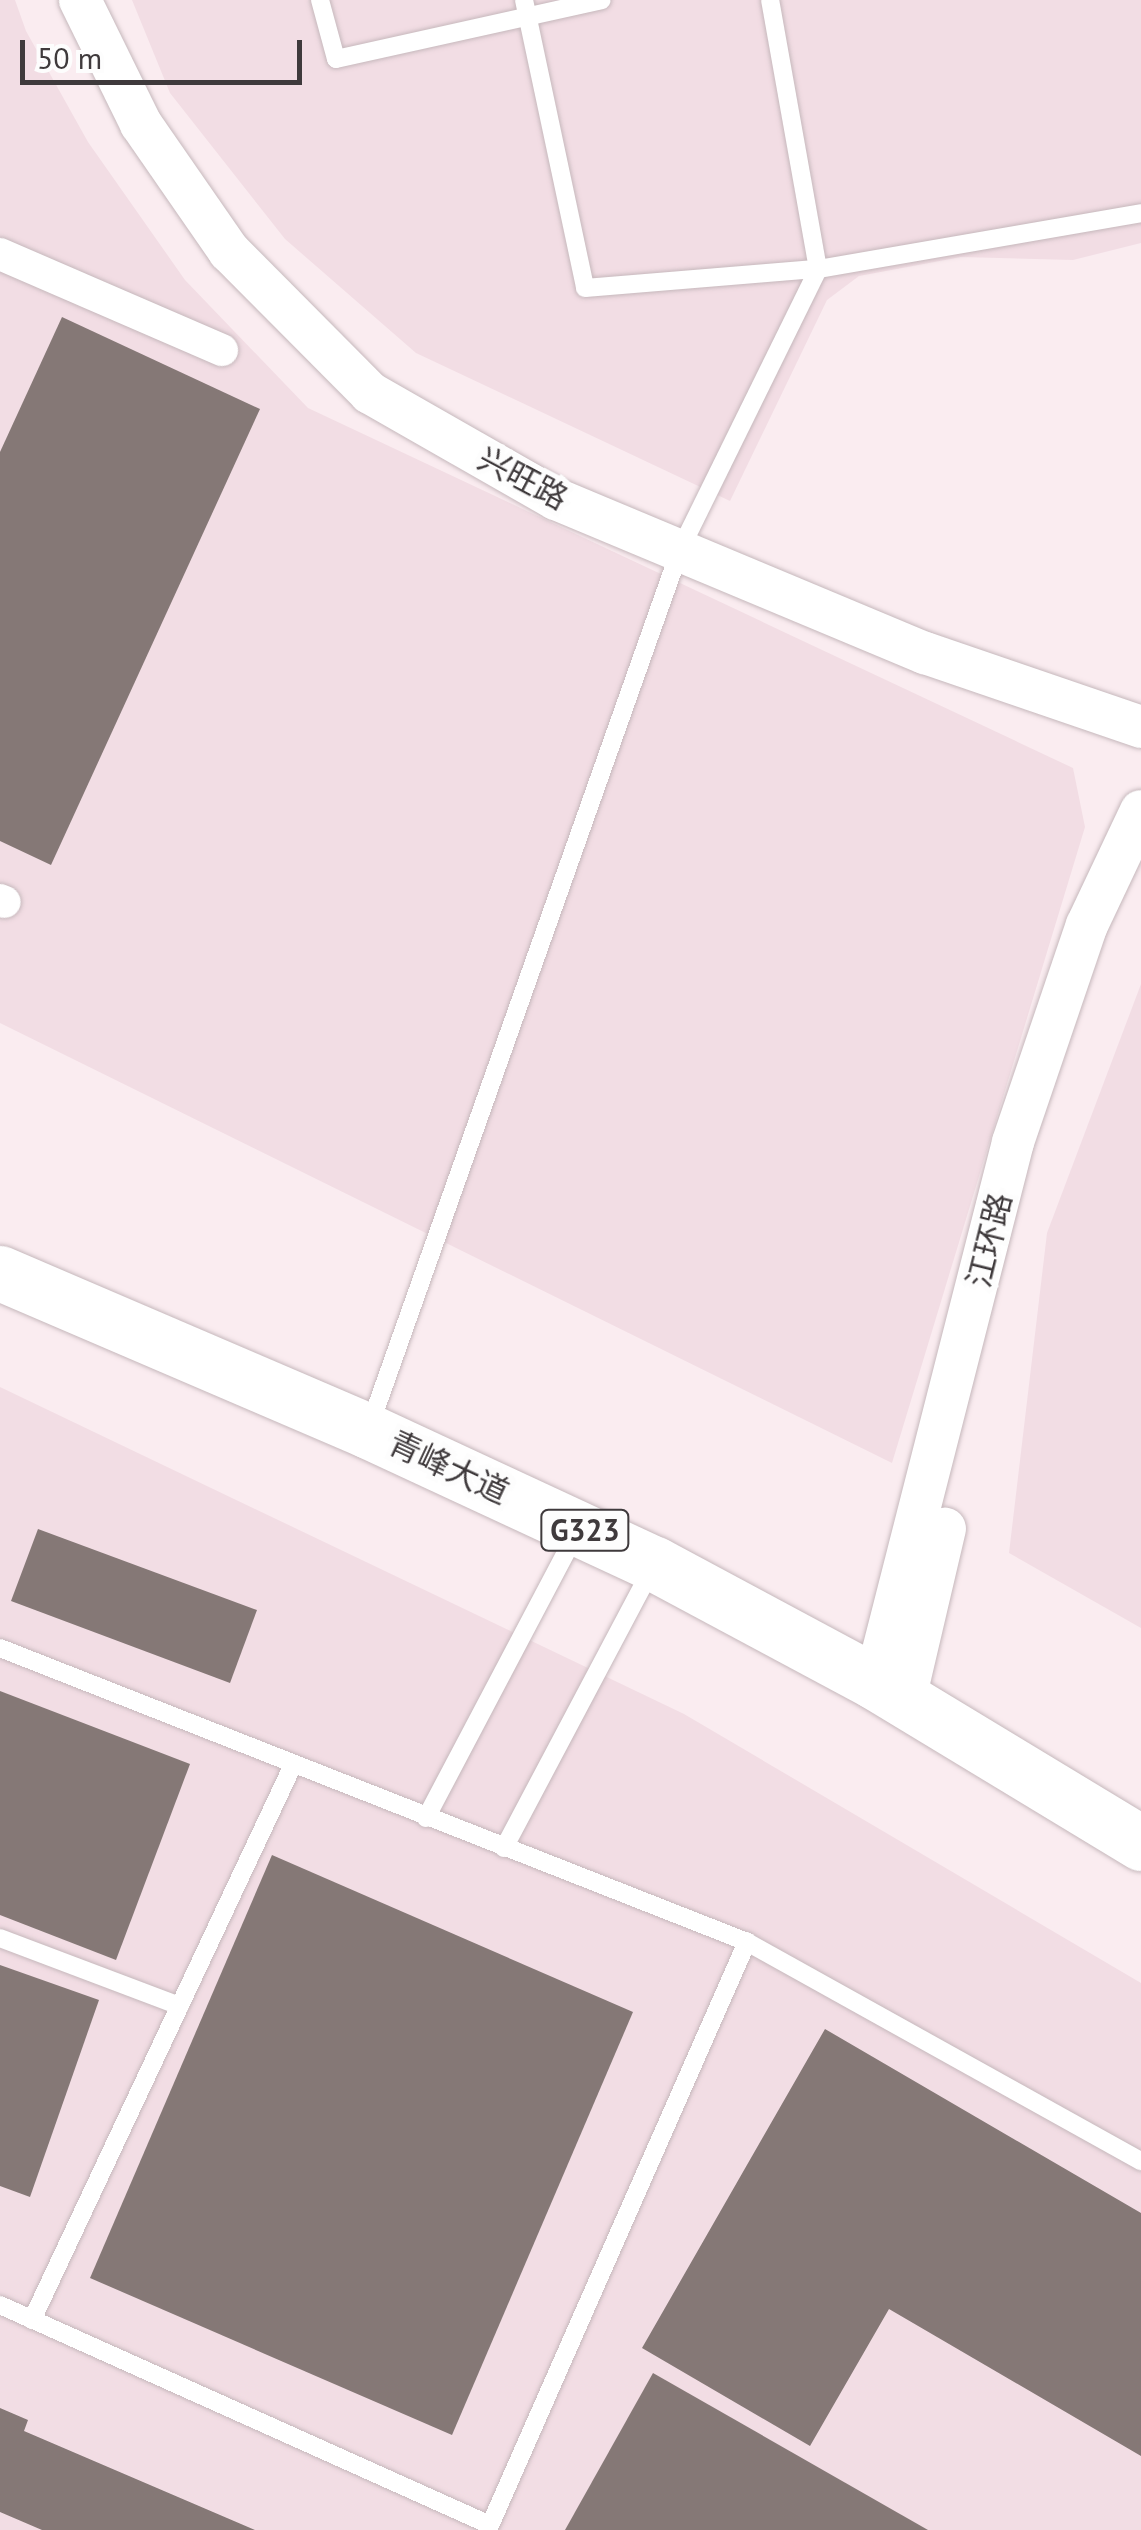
<!DOCTYPE html>
<meta charset="utf-8">
<style>
body{margin:0}
#map{position:relative;width:1141px;height:2530px;overflow:hidden;background:#faecf0;font-family:"PT Sans","Noto Sans SC",sans-serif}
div>[style]{position:absolute}
.built>*{inset:0;background:#f2dde4}
.building>*{inset:0;background:#857876}
.roads{filter:drop-shadow(0 0 2px #c6b8bc) drop-shadow(0 0 2px #c6b8bc)}
.service>*{height:18px;margin:-9px;padding:0 9px;transform-origin:9px;border-radius:9px;background:#fff}
.minor>*{height:32px;margin:-16px;padding:0 16px;transform-origin:16px;border-radius:16px;background:#fff}
.tertiary>*{height:42px;margin:-21px;padding:0 21px;transform-origin:21px;border-radius:21px;background:#fff}
.trunk>*{height:55px;margin:-27.5px;padding:0 27.5px;transform-origin:27.5px;border-radius:27.5px;background:#fff}
span{translate:-50% -50%;white-space:nowrap;text-align:center;line-height:1.15;-webkit-text-stroke:10px #fdfdfd;paint-order:stroke}
.shield-label span{padding:2px 8px;background:#fdfdfd;border:2px solid;border-radius:8px;-webkit-text-stroke-width:0}
.shield-label{font-size:30px;color:#3f3a3c;font-weight:700}
.street-label{font-size:32px;color:#3f3a3c}
.scale{position:absolute;left:20px;top:40px;width:282px;height:45px;box-sizing:border-box;border:5px solid #3f3a3c;border-top:0;padding-left:12px;font-size:30px;line-height:35px;white-space:nowrap;color:#3f3a3c;-webkit-text-stroke:8px #fdfdfd;paint-order:stroke}
</style>
<div id="map">
<div class="built">
<div style="clip-path:polygon(0 0,15px 0,26px 31px,88px 142px,185px 280px,308px 408px,1073px 768px,1085px 827px,892px 1463px,0 1023px)"></div>
<div style="clip-path:polygon(132px 0,1141px 0,1141px 243px,1073px 260px,961px 257px,859px 276px,827px 300px,730px 501px,416px 353px,285px 239px,170px 93px)"></div>
<div style="clip-path:polygon(1141px 984px,1141px 1628px,1009px 1553px,1047px 1233px)"></div>
<div style="clip-path:polygon(0 1387px,684px 1714px,1141px 1983px,1141px 2530px,0 2530px)"></div>
</div>
<div class="building">
<div style="clip-path:polygon(62px 317px,260px 409px,51px 865px,0 841px,0 452px)"></div>
<div style="clip-path:polygon(38px 1529px,257px 1610px,230px 1683px,11px 1601px)"></div>
<div style="clip-path:polygon(0 1691px,190px 1764px,116px 1960px,0 1915px)"></div>
<div style="clip-path:polygon(272px 1855px,633px 2012px,452px 2435px,90px 2278px)"></div>
<div style="clip-path:polygon(0 1965px,99px 2000px,30px 2197px,0 2186px)"></div>
<div style="clip-path:polygon(825px 2029px,1141px 2213px,1141px 2456px,889px 2309px,810px 2446px,642px 2348px)"></div>
<div style="clip-path:polygon(653px 2373px,928px 2530px,565px 2530px)"></div>
<div style="clip-path:polygon(0 2408px,28px 2420px,24px 2431px,255px 2530px,42px 2530px,0 2512px)"></div>
</div>
<div class="roads">
<div class="service">
<div style="left:320px;top:0;width:61px;rotate:74.8deg"></div>
<div style="left:336px;top:59px;width:272px;rotate:-12.5deg"></div>
<div style="left:524px;top:0;width:294px;rotate:78deg"></div>
<div style="left:585px;top:288px;width:234px;rotate:-4.7deg"></div>
<div style="left:818px;top:269px;width:328px;rotate:-9.8deg"></div>
<div style="left:370px;top:1425px;width:928px;rotate:-70.49deg"></div>
<div style="left:680px;top:550px;width:313px;rotate:-63.8deg"></div>
<div style="left:818px;top:269px;width:273px;rotate:-100.1deg"></div>
<div style="left:0;top:1648px;width:803px;rotate:21.48deg"></div>
<div style="left:747px;top:1942px;width:451px;rotate:29.1deg"></div>
<div style="left:426px;top:1818px;width:323px;rotate:-62.2deg"></div>
<div style="left:504px;top:1848px;width:314px;rotate:-62.1deg"></div>
<div style="left:0;top:1938px;width:192px;rotate:20.7deg"></div>
<div style="left:0;top:2305px;width:537px;rotate:24.18deg"></div>
<div style="left:32px;top:2320px;width:611px;rotate:-64.82deg"></div>
<div style="left:488px;top:2530px;width:643px;rotate:-66.23deg"></div>
</div>
<div class="minor">
<div style="left:0;top:254px;width:242px;rotate:23.4deg"></div>
<div style="left:0;top:900px;width:5px;rotate:22deg"></div>
</div>
<div class="tertiary">
<div style="left:80px;top:0;width:138px;rotate:63.8deg"></div>
<div style="left:141px;top:124px;width:155px;rotate:55.3deg"></div>
<div style="left:229px;top:251px;width:200px;rotate:45.2deg"></div>
<div style="left:370px;top:393px;width:214px;rotate:29.7deg"></div>
<div style="left:556px;top:499px;width:400px;rotate:22.7deg"></div>
<div style="left:925px;top:653px;width:228px;rotate:18.9deg"></div>
<div style="left:875px;top:1682px;width:557px;rotate:-75.66deg"></div>
<div style="left:1013px;top:1142px;width:229px;rotate:-71.2deg"></div>
<div style="left:1087px;top:925px;width:126px;rotate:-64.7deg"></div>
<div style="left:905px;top:1699px;width:175px;rotate:-76.8deg"></div>
</div>
<div class="trunk">
<div style="left:0;top:1273px;width:400px;rotate:23.2deg"></div>
<div style="left:368px;top:1431px;width:316px;rotate:24.9deg"></div>
<div style="left:655px;top:1564px;width:250px;rotate:28.2deg"></div>
<div style="left:875px;top:1682px;width:311px;rotate:31.2deg"></div>
</div>
</div>
<div class="shield-label">
<span style="left:585px;top:1530px">G323</span>
</div>
<div class="street-label">
<span style="left:523px;top:478px;rotate:28deg">兴旺路</span>
<span style="left:989px;top:1240px;rotate:-76deg">江环路</span>
<span style="left:449px;top:1467px;rotate:25deg">青峰大道</span>
</div>
<div class="scale">50 m</div>
</div>
